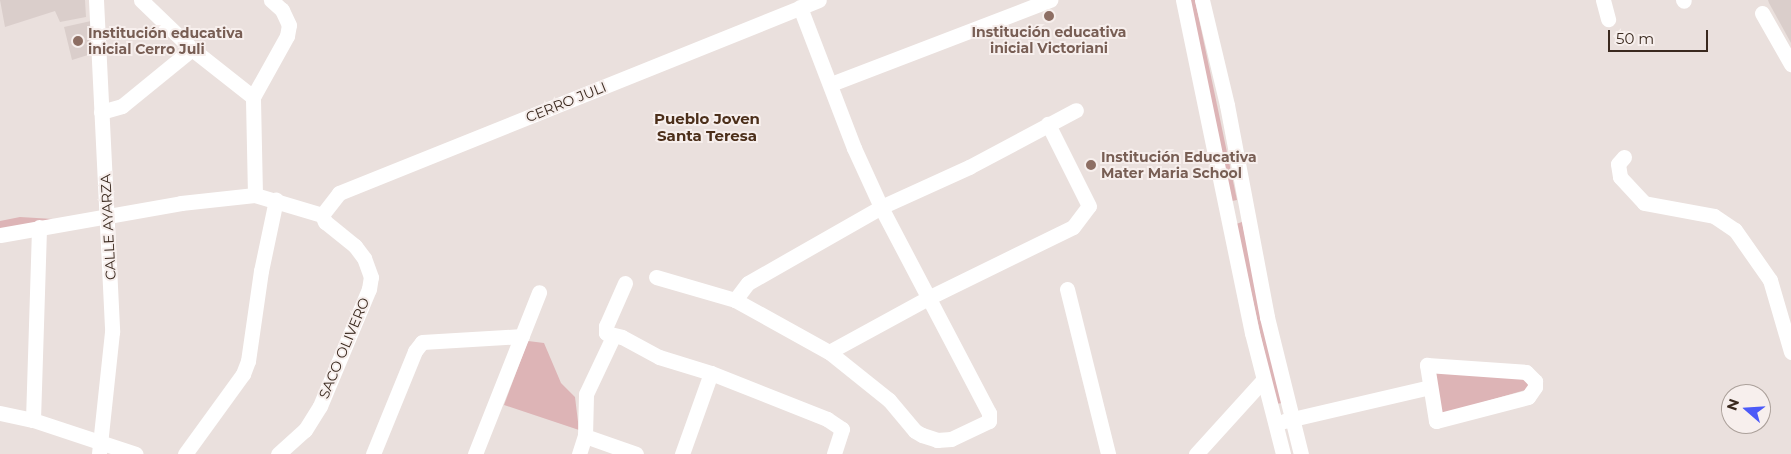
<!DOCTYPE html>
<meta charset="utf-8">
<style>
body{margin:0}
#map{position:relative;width:1791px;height:454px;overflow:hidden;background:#eae0dd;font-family:Montserrat,sans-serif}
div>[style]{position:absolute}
.built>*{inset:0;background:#dacecb}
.green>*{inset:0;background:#ddb4b6}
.minor>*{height:15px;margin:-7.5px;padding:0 7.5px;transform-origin:7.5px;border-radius:7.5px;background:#fff}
.dots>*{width:14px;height:14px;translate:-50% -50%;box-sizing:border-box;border:2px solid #f7efed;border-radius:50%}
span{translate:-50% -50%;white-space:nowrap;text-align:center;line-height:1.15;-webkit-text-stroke:4px #f7efed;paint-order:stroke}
.education-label{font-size:14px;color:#785e54;font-weight:700}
.left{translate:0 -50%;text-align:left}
.street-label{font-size:14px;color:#3a291e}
.neighbourhood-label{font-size:15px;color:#4c2f1a;font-weight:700}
.north{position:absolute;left:1721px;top:384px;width:50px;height:50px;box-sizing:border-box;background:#f7efed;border:1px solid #aba09a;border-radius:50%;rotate:289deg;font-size:14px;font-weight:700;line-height:20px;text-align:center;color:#3a291e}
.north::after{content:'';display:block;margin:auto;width:18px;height:22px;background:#4c5af8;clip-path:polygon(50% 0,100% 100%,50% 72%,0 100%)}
.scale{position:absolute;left:1608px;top:30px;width:100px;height:22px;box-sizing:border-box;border:2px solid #3a291e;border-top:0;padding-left:6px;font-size:15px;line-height:18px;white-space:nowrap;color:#3a291e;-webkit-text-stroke:4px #f7efed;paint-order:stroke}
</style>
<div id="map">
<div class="built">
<div style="clip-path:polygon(0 0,85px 0,86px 17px,60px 22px,55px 11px,5px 27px)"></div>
<div style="clip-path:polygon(1768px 0,1791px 0,1791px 43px,1769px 3px)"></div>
<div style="clip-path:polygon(91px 21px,88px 55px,72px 60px,64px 27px)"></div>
</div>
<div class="green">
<div style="clip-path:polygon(1189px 0,1195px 0,1237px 200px,1232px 201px)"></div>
<div style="clip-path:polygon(20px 217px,53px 219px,0 229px,0 221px)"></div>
<div style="clip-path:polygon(1242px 222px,1282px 403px,1276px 404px,1236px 224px)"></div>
<div style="clip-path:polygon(528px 341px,544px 343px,561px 383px,575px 397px,579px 430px,504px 405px)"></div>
<div style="clip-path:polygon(1432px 372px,1526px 378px,1529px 389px,1439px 415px)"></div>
</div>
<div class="minor">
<div style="left:96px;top:0;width:332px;rotate:87.2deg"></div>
<div style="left:112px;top:332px;width:123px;rotate:96.1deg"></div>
<div style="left:141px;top:0;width:71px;rotate:43.9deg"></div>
<div style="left:192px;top:49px;width:78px;rotate:38.2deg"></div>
<div style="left:1183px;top:0;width:340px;rotate:78.3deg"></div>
<div style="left:1252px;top:333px;width:125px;rotate:75.6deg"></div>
<div style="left:1202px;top:0;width:108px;rotate:76.6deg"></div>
<div style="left:1227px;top:105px;width:216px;rotate:79.3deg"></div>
<div style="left:1267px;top:317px;width:141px;rotate:76.1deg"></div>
<div style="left:1603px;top:0;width:20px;rotate:75deg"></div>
<div style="left:1683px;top:0;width:1px;rotate:45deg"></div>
<div style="left:1762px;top:13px;width:59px;rotate:60.4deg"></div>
<div style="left:831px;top:84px;width:235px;rotate:-21deg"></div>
<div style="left:101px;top:112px;width:22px;rotate:-16deg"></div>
<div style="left:122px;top:106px;width:90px;rotate:-39.2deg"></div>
<div style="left:1624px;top:157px;width:9px;rotate:131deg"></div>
<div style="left:1618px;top:164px;width:13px;rotate:81deg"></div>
<div style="left:1620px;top:177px;width:35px;rotate:47deg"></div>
<div style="left:1644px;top:203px;width:71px;rotate:10.5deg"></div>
<div style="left:1714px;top:216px;width:25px;rotate:34deg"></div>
<div style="left:1735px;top:230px;width:61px;rotate:55deg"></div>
<div style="left:1770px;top:280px;width:75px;rotate:73.7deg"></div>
<div style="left:255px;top:195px;width:98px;rotate:-91.2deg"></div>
<div style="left:253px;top:97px;width:70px;rotate:-60.9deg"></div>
<div style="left:287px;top:36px;width:11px;rotate:-80deg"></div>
<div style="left:289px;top:25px;width:17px;rotate:-115deg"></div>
<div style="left:282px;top:10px;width:15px;rotate:-138deg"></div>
<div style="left:322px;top:215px;width:28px;rotate:-52deg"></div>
<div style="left:339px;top:193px;width:517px;rotate:-21.9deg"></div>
<div style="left:0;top:235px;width:184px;rotate:-10deg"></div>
<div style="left:181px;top:203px;width:74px;rotate:-6.2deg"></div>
<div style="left:255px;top:195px;width:70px;rotate:16.6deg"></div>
<div style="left:656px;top:277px;width:82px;rotate:16.2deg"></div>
<div style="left:735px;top:300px;width:107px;rotate:29deg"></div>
<div style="left:829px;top:352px;width:77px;rotate:38.7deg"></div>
<div style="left:889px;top:400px;width:40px;rotate:50deg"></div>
<div style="left:915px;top:431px;width:8px;rotate:30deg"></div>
<div style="left:922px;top:435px;width:16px;rotate:18deg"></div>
<div style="left:937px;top:440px;width:14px;rotate:-4deg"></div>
<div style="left:951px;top:439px;width:42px;rotate:-25.3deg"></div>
<div style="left:989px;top:421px;width:8px;rotate:-90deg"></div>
<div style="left:989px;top:413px;width:233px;rotate:-117.7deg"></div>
<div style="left:881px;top:207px;width:65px;rotate:-114.6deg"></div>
<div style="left:854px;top:148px;width:151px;rotate:-111deg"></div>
<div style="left:625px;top:283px;width:47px;rotate:113.8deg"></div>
<div style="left:606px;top:326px;width:7px;rotate:90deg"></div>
<div style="left:606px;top:333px;width:16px;rotate:14deg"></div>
<div style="left:622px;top:337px;width:42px;rotate:28.4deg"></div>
<div style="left:659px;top:357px;width:54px;rotate:17.1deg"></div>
<div style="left:711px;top:373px;width:125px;rotate:21.6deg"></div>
<div style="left:827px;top:419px;width:18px;rotate:34deg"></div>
<div style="left:842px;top:429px;width:26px;rotate:108deg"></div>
<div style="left:1067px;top:289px;width:170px;rotate:76deg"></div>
<div style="left:735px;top:300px;width:21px;rotate:-53deg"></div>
<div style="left:748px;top:283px;width:153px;rotate:-29.7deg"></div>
<div style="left:881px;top:207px;width:97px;rotate:-24.4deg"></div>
<div style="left:969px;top:167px;width:121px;rotate:-28deg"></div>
<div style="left:829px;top:352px;width:113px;rotate:-28.6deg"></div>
<div style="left:928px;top:298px;width:161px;rotate:-26.1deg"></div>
<div style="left:1073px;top:227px;width:26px;rotate:-53deg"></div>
<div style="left:1089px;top:206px;width:92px;rotate:-116.6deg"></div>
<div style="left:1427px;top:365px;width:99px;rotate:4deg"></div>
<div style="left:1526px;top:372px;width:13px;rotate:45deg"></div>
<div style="left:1535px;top:381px;width:6px;rotate:90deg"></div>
<div style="left:1535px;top:387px;width:12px;rotate:125deg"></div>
<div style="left:1528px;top:397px;width:95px;rotate:165.4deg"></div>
<div style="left:1436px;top:421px;width:57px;rotate:-99.1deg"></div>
<div style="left:0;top:413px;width:34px;rotate:12deg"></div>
<div style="left:33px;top:420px;width:108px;rotate:18.3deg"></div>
<div style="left:33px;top:420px;width:193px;rotate:-88.2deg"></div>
<div style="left:1284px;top:421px;width:150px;rotate:-13.1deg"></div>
<div style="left:585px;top:436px;width:54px;rotate:19.4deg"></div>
<div style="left:185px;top:454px;width:99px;rotate:-54.1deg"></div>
<div style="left:243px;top:374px;width:14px;rotate:-69deg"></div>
<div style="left:248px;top:361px;width:91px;rotate:-81.8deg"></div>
<div style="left:261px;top:271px;width:73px;rotate:-78.1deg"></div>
<div style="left:278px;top:454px;width:36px;rotate:-42deg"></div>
<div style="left:305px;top:430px;width:28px;rotate:-58deg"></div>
<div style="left:320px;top:406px;width:127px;rotate:-67.3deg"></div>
<div style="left:369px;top:289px;width:12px;rotate:-81deg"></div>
<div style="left:371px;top:277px;width:20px;rotate:-110deg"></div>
<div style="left:364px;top:258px;width:15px;rotate:-127deg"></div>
<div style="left:355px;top:246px;width:38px;rotate:-141deg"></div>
<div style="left:325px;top:222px;width:8px;rotate:-113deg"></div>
<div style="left:373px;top:454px;width:111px;rotate:-67.8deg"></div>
<div style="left:415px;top:351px;width:11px;rotate:-52deg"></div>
<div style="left:422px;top:342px;width:100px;rotate:-3.4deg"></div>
<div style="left:475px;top:454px;width:174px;rotate:-68.4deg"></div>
<div style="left:579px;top:454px;width:19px;rotate:-72deg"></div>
<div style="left:585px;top:436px;width:42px;rotate:-88.6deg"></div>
<div style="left:586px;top:394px;width:63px;rotate:-64.7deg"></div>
<div style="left:682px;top:454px;width:86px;rotate:-70.3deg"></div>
<div style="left:1196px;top:454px;width:100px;rotate:-47.8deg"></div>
</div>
<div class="dots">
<div style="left:1049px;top:16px;background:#8d6e63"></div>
<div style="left:78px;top:41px;background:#8d6e63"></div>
<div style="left:1091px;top:165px;background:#8d6e63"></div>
</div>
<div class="education-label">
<span style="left:1049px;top:40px">Institución educativa<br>inicial Victoriani</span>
<span class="left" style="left:88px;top:41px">Institución educativa<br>inicial Cerro Juli</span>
<span class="left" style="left:1101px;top:165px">Institución Educativa<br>Mater Maria School</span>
</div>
<div class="street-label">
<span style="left:566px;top:102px;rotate:-22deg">CERRO JULI</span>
<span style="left:108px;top:227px;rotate:-93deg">CALLE AYARZA</span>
<span style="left:344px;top:348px;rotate:-67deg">SACO OLIVERO</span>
</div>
<div class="neighbourhood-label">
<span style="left:707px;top:127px">Pueblo Joven<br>Santa Teresa</span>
</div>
<div class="north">N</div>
<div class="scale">50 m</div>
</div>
